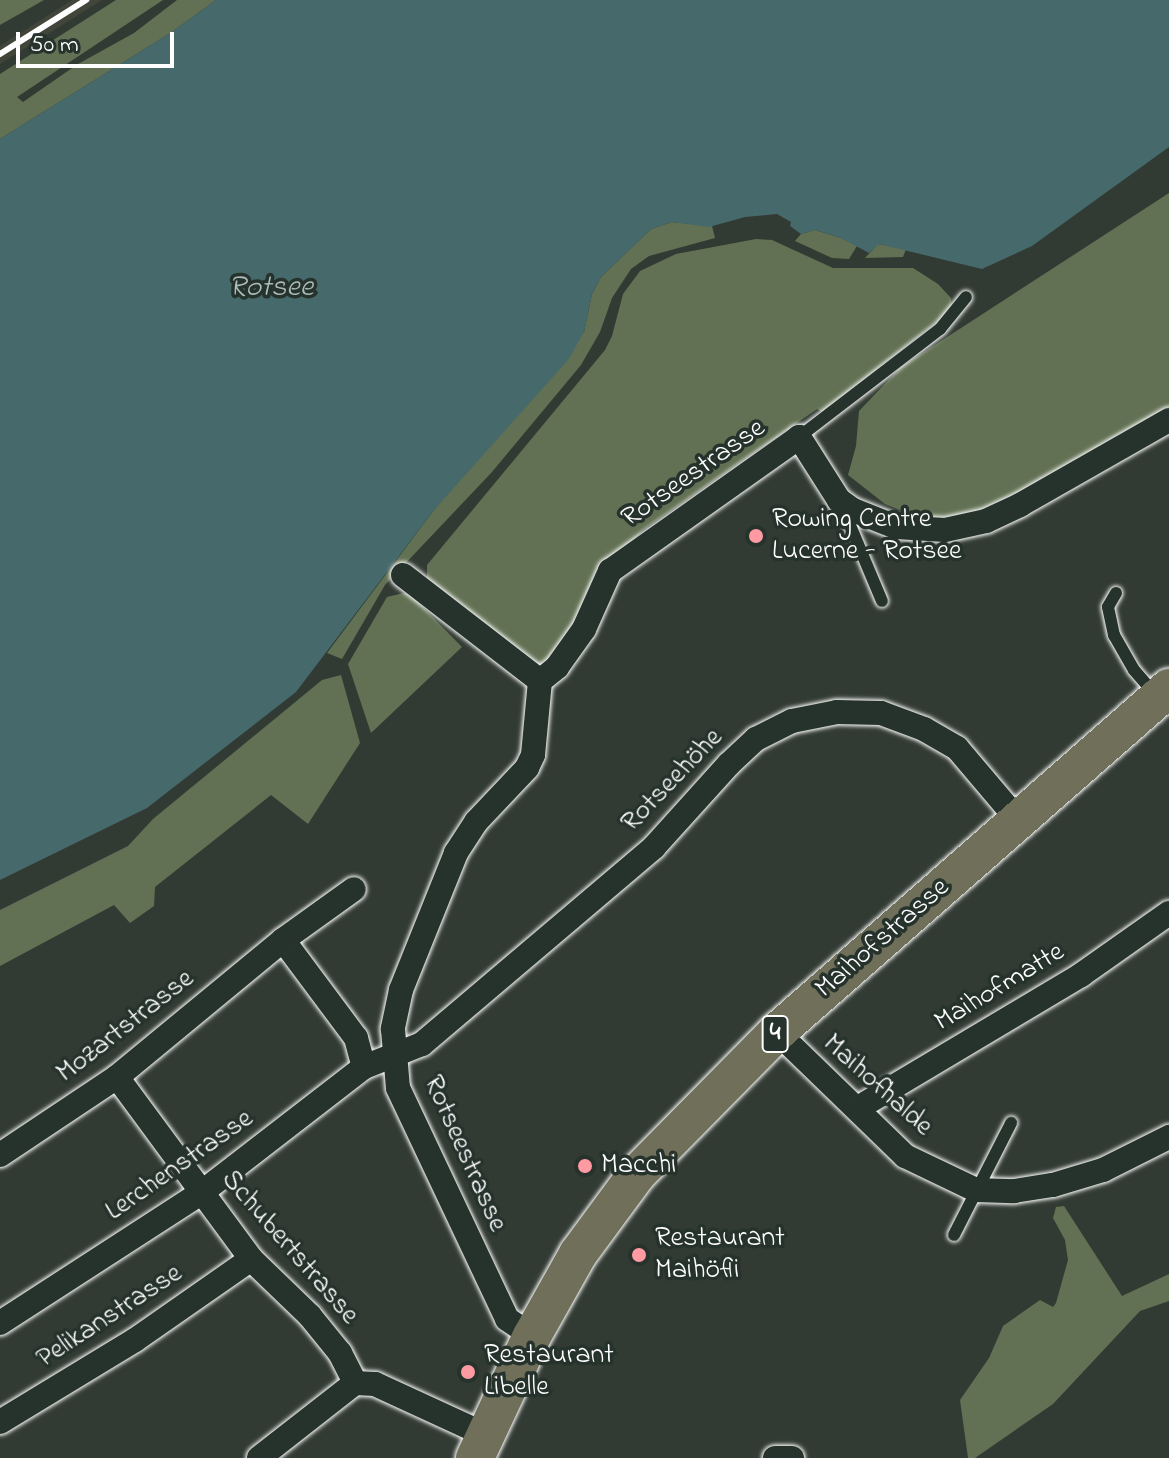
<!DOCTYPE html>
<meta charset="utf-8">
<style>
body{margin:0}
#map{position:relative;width:1169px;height:1458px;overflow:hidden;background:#323b33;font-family:"Indie Flower",sans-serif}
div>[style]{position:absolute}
.built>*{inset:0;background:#41453a}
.green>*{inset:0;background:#627153}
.water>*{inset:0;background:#46696b}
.roads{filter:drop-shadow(0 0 2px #fff) drop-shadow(0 0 2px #fff)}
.service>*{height:12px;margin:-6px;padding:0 6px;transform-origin:6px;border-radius:6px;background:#26332d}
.minor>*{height:24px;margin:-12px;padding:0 12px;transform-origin:12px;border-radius:12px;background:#26332d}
.primary>*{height:38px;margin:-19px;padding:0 19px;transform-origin:19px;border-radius:19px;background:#706f59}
.rail>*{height:6px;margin:-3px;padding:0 3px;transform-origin:3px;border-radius:3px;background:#fff}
.dots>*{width:22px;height:22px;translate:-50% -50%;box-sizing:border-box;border:4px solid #26332d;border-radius:50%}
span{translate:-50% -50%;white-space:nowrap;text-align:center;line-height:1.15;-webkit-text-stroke:7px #26332d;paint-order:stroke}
.shield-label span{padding:2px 6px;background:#26332d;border:2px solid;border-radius:6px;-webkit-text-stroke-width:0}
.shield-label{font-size:26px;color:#fff;font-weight:700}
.street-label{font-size:28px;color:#fff}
.poi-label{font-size:28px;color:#fff}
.left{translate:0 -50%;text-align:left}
.water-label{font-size:30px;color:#acbcbc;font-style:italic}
.scale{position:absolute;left:16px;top:32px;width:158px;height:36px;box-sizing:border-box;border:4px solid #fff;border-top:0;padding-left:10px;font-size:24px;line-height:28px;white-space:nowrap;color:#fff;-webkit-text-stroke:6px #26332d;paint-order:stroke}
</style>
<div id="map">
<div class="built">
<div style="clip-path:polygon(72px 0,102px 0,0 64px,0 46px)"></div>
</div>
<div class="green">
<div style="clip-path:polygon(0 0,44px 0,0 25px)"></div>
<div style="clip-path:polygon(116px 0,163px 0,17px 97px,23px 102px,78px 64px,134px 33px,177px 0,216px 0,172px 32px,0 139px,0 74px)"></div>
<div style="clip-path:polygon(1169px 193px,1169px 413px,1061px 476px,963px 517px,921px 518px,885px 504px,848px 475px,856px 446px,859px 411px,901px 367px)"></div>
<div style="clip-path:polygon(672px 222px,712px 226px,715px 238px,649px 256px,631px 269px,612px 298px,600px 332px,581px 365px,492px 472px,385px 585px,342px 659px,327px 653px,434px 510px,584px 332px,592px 294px,601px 277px,651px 229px)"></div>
<div style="clip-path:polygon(815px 230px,841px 238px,857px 246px,849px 259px,832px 258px,795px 241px,801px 234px)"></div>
<div style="clip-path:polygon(756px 239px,772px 240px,833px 268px,913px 268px,938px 284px,951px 298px,952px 310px,822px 412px,817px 409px,643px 530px,617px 556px,566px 647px,542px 667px,528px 663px,427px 579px,427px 565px,605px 350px,612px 336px,623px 294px,640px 271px,676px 254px)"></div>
<div style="clip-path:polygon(878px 244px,906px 249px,903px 257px,865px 258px)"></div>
<div style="clip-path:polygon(408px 592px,462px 647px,371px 733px,348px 664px,387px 597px)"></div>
<div style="clip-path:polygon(341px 675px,360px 743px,308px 824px,271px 795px,155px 887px,154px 906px,130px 923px,114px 905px,0 966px,0 910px,128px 846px,153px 819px,322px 680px)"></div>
<div style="clip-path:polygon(1064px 1206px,1122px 1296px,1169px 1274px,1169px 1301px,1140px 1311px,1053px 1404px,975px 1458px,968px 1458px,960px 1400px,989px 1358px,1003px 1326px,1040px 1300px,1053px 1307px,1056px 1303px,1068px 1260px,1065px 1240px,1053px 1218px,1056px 1207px)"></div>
</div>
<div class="water">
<div style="clip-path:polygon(216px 0,1169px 0,1169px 147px,1032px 246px,982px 269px,879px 244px,869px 253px,841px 238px,815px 230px,801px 234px,790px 226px,791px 222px,777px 214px,745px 217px,709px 227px,672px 222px,651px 229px,601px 277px,592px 294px,584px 332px,568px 360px,434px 510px,296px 692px,147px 808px,0 880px,0 139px,172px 32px)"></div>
</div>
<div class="roads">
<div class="service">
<div style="left:799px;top:437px;width:178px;rotate:-37.5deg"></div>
<div style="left:940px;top:329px;width:41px;rotate:-50.9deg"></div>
<div style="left:842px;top:506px;width:103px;rotate:67.2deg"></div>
<div style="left:1116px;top:593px;width:16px;rotate:120deg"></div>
<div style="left:1108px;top:607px;width:29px;rotate:78deg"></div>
<div style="left:1114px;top:635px;width:40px;rotate:60.3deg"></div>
<div style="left:1134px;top:670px;width:32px;rotate:49deg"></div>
<div style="left:954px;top:1235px;width:126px;rotate:-63deg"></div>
</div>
<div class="minor">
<div style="left:403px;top:575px;width:173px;rotate:37.7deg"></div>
<div style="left:540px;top:681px;width:74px;rotate:95.4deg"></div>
<div style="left:533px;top:755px;width:14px;rotate:115deg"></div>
<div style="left:527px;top:768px;width:74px;rotate:133.4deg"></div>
<div style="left:476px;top:822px;width:37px;rotate:123deg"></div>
<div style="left:456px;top:853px;width:148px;rotate:111.9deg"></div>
<div style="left:401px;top:990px;width:40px;rotate:102deg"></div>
<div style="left:393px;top:1029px;width:59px;rotate:85.2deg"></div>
<div style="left:398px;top:1088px;width:255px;rotate:64.7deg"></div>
<div style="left:507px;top:1319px;width:30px;rotate:34deg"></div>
<div style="left:540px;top:681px;width:22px;rotate:-39deg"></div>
<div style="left:557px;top:667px;width:47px;rotate:-54.6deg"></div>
<div style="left:584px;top:629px;width:64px;rotate:-65.9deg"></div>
<div style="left:610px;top:571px;width:232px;rotate:-35.3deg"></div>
<div style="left:799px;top:437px;width:75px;rotate:57.6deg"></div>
<div style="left:839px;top:500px;width:17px;rotate:36deg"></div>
<div style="left:853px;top:510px;width:46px;rotate:21.6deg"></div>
<div style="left:896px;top:527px;width:49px;rotate:3.5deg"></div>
<div style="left:945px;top:530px;width:42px;rotate:-12.4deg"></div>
<div style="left:986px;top:521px;width:38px;rotate:-25deg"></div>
<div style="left:1020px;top:505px;width:172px;rotate:-29.7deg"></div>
<div style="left:283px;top:940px;width:122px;rotate:53.3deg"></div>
<div style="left:356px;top:1038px;width:30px;rotate:75deg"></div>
<div style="left:777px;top:1032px;width:178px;rotate:44.1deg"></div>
<div style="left:905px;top:1156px;width:79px;rotate:25.6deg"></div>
<div style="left:976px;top:1190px;width:38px;rotate:2deg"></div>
<div style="left:1014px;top:1191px;width:39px;rotate:-9deg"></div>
<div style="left:1053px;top:1185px;width:52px;rotate:-16.7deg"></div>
<div style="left:1103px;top:1170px;width:74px;rotate:-26.6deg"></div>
<div style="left:117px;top:1077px;width:226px;rotate:53.6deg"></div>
<div style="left:251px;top:1259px;width:82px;rotate:44deg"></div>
<div style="left:310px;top:1316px;width:48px;rotate:51deg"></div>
<div style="left:340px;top:1353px;width:34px;rotate:63deg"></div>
<div style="left:858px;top:1108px;width:260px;rotate:-30.8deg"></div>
<div style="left:1081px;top:975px;width:108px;rotate:-35.2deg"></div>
<div style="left:0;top:1155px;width:141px;rotate:-33.7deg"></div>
<div style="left:117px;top:1077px;width:215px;rotate:-39.5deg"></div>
<div style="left:283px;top:940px;width:87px;rotate:-35.7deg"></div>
<div style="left:0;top:1323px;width:239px;rotate:-32.9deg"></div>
<div style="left:201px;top:1193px;width:206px;rotate:-37.7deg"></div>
<div style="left:364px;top:1067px;width:62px;rotate:-21.6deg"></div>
<div style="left:422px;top:1044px;width:304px;rotate:-40.3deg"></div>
<div style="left:654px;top:847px;width:112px;rotate:-47.9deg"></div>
<div style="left:729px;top:764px;width:37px;rotate:-43deg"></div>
<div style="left:756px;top:739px;width:40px;rotate:-26.6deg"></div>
<div style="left:792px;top:721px;width:46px;rotate:-11.3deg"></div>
<div style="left:837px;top:712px;width:44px;rotate:1.3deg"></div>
<div style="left:881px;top:713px;width:46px;rotate:20.4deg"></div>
<div style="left:924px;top:729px;width:38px;rotate:30deg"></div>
<div style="left:957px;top:748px;width:94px;rotate:49.7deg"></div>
<div style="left:0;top:1422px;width:158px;rotate:-31.3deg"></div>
<div style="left:135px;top:1340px;width:141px;rotate:-34.9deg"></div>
<div style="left:259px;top:1458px;width:122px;rotate:-38deg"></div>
<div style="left:355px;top:1383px;width:20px;rotate:3deg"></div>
<div style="left:375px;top:1384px;width:122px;rotate:24.7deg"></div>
<div style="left:775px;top:1458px;width:17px"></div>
</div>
<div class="primary">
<div style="left:475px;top:1458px;width:135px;rotate:-65deg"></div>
<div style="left:532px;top:1336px;width:94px;rotate:-60.7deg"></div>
<div style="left:578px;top:1254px;width:99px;rotate:-53.6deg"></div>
<div style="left:637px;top:1174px;width:199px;rotate:-45.4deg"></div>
<div style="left:777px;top:1032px;width:522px;rotate:-41.27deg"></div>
</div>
</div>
<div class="rail">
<div style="left:0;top:54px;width:102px;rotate:-32.1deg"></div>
</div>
<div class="dots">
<div style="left:756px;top:536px;background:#ff9aa2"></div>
<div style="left:585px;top:1166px;background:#ff9aa2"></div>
<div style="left:639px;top:1255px;background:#ff9aa2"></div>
<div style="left:468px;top:1372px;background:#ff9aa2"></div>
</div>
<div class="shield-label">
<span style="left:775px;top:1034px">4</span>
</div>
<div class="street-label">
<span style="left:694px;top:474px;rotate:-35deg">Rotseestrasse</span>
<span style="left:673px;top:781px;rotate:-46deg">Rotseehöhe</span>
<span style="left:883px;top:939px;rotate:-41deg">Maihofstrasse</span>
<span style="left:1000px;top:988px;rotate:-31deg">Maihofmatte</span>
<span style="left:126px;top:1027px;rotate:-38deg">Mozartstrasse</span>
<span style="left:877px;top:1086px;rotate:42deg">Maihofhalde</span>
<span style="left:464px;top:1154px;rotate:66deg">Rotseestrasse</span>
<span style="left:180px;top:1166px;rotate:-35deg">Lerchenstrasse</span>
<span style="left:289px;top:1248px;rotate:49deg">Schubertstrasse</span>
<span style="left:110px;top:1317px;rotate:-33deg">Pelikanstrasse</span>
</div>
<div class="poi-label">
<span class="left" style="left:772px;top:536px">Rowing Centre<br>Lucerne - Rotsee</span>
<span class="left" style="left:601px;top:1166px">Macchi</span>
<span class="left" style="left:655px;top:1255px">Restaurant<br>Maihöfli</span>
<span class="left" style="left:484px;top:1372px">Restaurant<br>Libelle</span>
</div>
<div class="water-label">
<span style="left:271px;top:288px">Rotsee</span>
</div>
<div class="scale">50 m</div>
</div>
